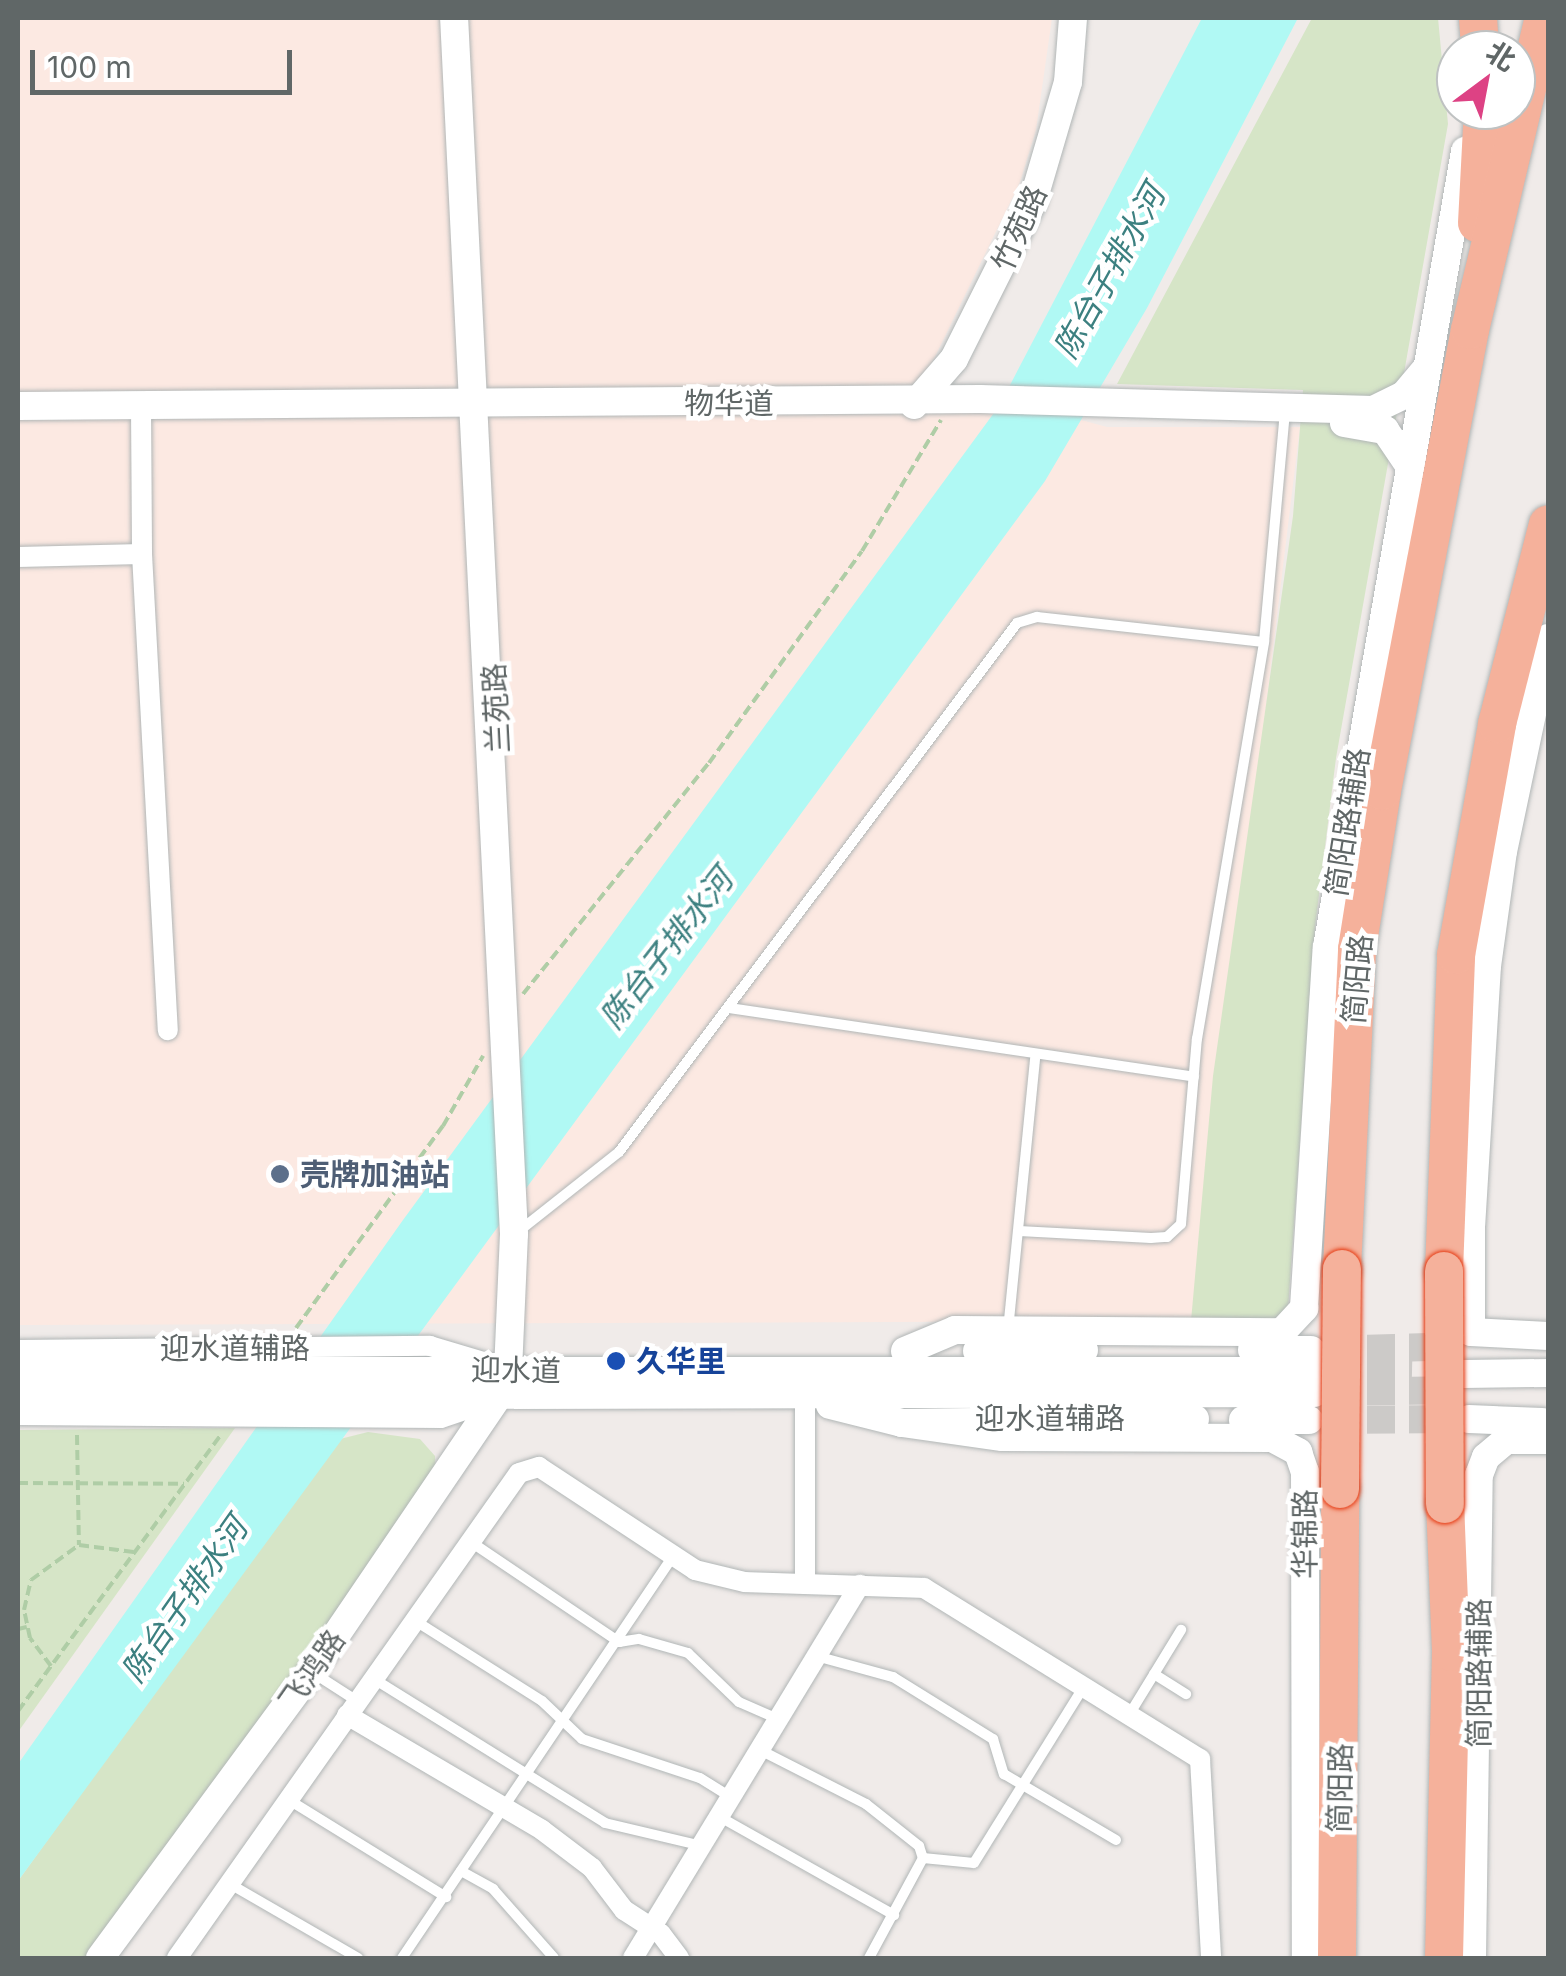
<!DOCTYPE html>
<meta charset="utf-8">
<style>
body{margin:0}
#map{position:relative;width:1566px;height:1976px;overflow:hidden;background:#f0ebe9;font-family:Inter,"Noto Sans SC",sans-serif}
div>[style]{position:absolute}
.commercial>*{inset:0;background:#fce9e2}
.green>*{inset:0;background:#d6e5c7}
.water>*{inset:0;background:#b0f9f4}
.secondary-tunnel>*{height:28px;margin-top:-14px;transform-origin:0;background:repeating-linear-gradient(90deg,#cccac8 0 28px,transparent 0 42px)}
.path>*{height:4px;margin-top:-2px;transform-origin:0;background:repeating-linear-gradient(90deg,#afcda6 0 10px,transparent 0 15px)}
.roads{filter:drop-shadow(0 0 2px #b1b6b6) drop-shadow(0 0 2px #b1b6b6)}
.lane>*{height:10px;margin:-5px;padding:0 5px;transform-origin:5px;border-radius:5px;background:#fff}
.street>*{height:20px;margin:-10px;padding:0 10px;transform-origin:10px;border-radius:10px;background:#fff}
.secondary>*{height:28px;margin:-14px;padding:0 14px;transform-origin:14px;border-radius:14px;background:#fff}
.highway>*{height:38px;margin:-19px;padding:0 19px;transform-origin:19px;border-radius:19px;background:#f5b19b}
.bridges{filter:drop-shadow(0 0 2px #e63a12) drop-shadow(0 0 2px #e63a12)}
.highway-bridge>*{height:38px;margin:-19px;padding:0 19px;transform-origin:19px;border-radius:19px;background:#f5b19b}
.dots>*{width:28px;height:28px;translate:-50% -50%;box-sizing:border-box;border:5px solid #fff;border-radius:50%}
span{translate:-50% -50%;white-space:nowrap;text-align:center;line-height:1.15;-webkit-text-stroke:9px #fff;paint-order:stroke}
.street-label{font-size:30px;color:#606767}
.service-label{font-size:30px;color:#4e5e75;font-weight:700}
.left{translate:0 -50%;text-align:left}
.transit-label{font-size:30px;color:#164399;font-weight:700}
.water-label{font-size:32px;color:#3c8080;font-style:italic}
.frame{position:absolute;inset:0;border:20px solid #606767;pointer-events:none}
.north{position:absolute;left:1436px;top:30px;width:100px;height:100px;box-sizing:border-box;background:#fff;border:2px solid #bfc2c2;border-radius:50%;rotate:32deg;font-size:28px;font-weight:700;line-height:40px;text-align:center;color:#606767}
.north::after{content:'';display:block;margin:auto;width:35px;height:45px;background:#dd4284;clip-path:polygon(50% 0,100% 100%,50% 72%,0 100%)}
.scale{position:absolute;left:30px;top:50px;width:262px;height:45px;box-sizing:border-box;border:5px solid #606767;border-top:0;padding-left:12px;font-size:30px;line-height:35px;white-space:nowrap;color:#606767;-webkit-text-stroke:8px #fff;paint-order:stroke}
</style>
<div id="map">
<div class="commercial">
<div style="clip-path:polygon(18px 18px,1052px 18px,1036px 130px,1020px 182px,933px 361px,953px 385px,1107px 427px,1300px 427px,1191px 1321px,18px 1325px)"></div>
</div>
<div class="green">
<div style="clip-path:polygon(1312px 18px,1438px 18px,1448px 124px,1336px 758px,1315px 927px,1288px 1309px,1271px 1321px,1191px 1321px,1213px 1076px,1293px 516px,1303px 390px,1117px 384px)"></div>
<div style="clip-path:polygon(235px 1428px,18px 1732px,18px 1430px)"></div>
<div style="clip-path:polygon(368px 1432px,420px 1439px,435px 1456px,436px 1478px,89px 1958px,18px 1958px,18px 1881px,336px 1440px)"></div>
</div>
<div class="water">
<div style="clip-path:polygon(1202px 18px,1298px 18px,1147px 308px,1045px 481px,18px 1881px,18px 1764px,403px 1220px,999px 406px)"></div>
</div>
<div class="secondary-tunnel">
<div style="left:1325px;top:1350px;width:138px;rotate:-1.7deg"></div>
<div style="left:1325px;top:1371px;width:87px;rotate:1.3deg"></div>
<div style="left:1325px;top:1392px;width:139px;rotate:-0.8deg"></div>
<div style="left:1325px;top:1420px;width:137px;rotate:-0.4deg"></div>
</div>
<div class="path">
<div style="left:523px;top:994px;width:297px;rotate:-51.2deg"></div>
<div style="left:709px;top:763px;width:261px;rotate:-54.2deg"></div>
<div style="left:862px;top:551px;width:153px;rotate:-58.9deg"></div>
<div style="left:296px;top:1328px;width:250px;rotate:-54deg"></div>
<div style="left:443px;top:1126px;width:81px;rotate:-60.3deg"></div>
<div style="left:77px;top:1435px;width:110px;rotate:89deg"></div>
<div style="left:18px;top:1483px;width:166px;rotate:0.3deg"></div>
<div style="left:18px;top:1629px;width:9px;rotate:-13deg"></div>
<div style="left:51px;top:1666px;width:35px;rotate:-127deg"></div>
<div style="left:30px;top:1638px;width:29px;rotate:-102deg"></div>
<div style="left:24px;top:1610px;width:31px;rotate:-77deg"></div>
<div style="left:31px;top:1580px;width:59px;rotate:-36.1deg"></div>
<div style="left:79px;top:1545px;width:55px;rotate:7.3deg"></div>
<div style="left:18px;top:1711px;width:341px;rotate:-53.7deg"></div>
</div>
<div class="roads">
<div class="lane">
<div style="left:729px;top:1008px;width:470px;rotate:8.4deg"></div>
<div style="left:519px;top:1231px;width:127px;rotate:-38.3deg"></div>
<div style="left:619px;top:1152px;width:662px;rotate:-53.04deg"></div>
<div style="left:1017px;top:623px;width:21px;rotate:-17deg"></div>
<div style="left:1037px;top:617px;width:228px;rotate:6.3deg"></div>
<div style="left:1019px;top:1231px;width:132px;rotate:3deg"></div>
<div style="left:1151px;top:1238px;width:16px;rotate:-4deg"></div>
<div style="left:1167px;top:1237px;width:19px;rotate:-43deg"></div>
<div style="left:1181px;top:1224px;width:186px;rotate:-85.1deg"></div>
<div style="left:1197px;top:1039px;width:403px;rotate:-80.4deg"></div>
<div style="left:1264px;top:642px;width:234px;rotate:-84.8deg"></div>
<div style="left:1008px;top:1330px;width:273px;rotate:-84.3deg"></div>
<div style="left:471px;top:1542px;width:179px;rotate:34deg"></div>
<div style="left:619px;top:1642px;width:20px;rotate:-9deg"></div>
<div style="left:639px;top:1639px;width:51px;rotate:15.9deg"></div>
<div style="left:688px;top:1653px;width:71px;rotate:43.9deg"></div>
<div style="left:739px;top:1702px;width:43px;rotate:23.6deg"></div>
<div style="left:414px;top:1620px;width:151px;rotate:32.3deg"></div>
<div style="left:542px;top:1701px;width:55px;rotate:43.5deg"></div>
<div style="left:582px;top:1739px;width:124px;rotate:18.3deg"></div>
<div style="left:700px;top:1778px;width:36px;rotate:32deg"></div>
<div style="left:816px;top:1656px;width:80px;rotate:15.3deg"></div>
<div style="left:893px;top:1677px;width:118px;rotate:31.8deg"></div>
<div style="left:993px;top:1739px;width:37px;rotate:73deg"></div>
<div style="left:1004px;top:1774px;width:130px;rotate:30.5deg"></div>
<div style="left:312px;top:1672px;width:54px;rotate:32.8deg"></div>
<div style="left:1154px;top:1674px;width:38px;rotate:32deg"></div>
<div style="left:374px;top:1679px;width:272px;rotate:31.9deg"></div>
<div style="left:605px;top:1823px;width:100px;rotate:13.3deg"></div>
<div style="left:1129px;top:1715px;width:100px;rotate:-58.5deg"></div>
<div style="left:760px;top:1750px;width:119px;rotate:27deg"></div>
<div style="left:866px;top:1804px;width:68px;rotate:38.4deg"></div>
<div style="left:919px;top:1846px;width:13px;rotate:72deg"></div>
<div style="left:289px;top:1800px;width:185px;rotate:31.7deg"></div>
<div style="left:720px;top:1817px;width:200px;rotate:29.4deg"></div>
<div style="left:461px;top:1871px;width:37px;rotate:29deg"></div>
<div style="left:493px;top:1889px;width:92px;rotate:48.5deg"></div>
<div style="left:230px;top:1884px;width:148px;rotate:30deg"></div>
<div style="left:402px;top:1958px;width:485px;rotate:-56deg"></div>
<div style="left:869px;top:1958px;width:114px;rotate:-61.6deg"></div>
<div style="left:923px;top:1858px;width:51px;rotate:5.6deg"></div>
<div style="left:974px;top:1863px;width:206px;rotate:-58.1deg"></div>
</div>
<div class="street">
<div style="left:141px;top:406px;width:148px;rotate:89.6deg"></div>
<div style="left:142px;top:554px;width:477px;rotate:86.9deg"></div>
<div style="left:18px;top:557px;width:124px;rotate:-1.4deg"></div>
<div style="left:18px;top:1350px;width:412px;rotate:-0.6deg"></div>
<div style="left:430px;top:1346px;width:70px;rotate:16.6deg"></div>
<div style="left:18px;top:1415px;width:423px;rotate:0.4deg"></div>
<div style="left:441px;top:1418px;width:59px;rotate:-18.7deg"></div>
<div style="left:805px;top:1584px;width:185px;rotate:-90deg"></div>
<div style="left:347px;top:1715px;width:226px;rotate:30.5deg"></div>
<div style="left:542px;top:1830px;width:63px;rotate:37.2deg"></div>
<div style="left:592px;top:1868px;width:53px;rotate:52.7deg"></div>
<div style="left:624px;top:1910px;width:44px;rotate:33deg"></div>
<div style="left:661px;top:1934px;width:30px;rotate:53deg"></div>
<div style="left:177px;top:1958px;width:593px;rotate:-54.81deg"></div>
<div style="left:519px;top:1473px;width:21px;rotate:-17deg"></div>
<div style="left:539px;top:1467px;width:187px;rotate:33.4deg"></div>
<div style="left:695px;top:1570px;width:51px;rotate:13.5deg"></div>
<div style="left:745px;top:1582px;width:179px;rotate:1.9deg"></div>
<div style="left:924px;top:1588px;width:325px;rotate:31.8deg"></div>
<div style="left:1200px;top:1759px;width:199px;rotate:86.8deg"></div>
<div style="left:633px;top:1958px;width:437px;rotate:-58.7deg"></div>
</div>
<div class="secondary">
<div style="left:914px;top:405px;width:61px;rotate:-49deg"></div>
<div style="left:954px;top:359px;width:177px;rotate:-63.4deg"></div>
<div style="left:1033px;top:201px;width:124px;rotate:-73.6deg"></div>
<div style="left:1068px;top:82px;width:64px;rotate:-85.5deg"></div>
<div style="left:18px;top:406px;width:962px;rotate:-0.42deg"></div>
<div style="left:980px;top:399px;width:393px;rotate:1.6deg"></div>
<div style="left:1373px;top:410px;width:34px;rotate:-26deg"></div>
<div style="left:1404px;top:395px;width:31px;rotate:-50deg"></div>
<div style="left:1344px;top:423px;width:42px;rotate:9.7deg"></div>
<div style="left:1385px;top:430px;width:41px;rotate:55.9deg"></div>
<div style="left:1548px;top:638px;width:218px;rotate:101.9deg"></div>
<div style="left:1503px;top:851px;width:116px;rotate:97.9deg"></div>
<div style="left:1487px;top:966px;width:259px;rotate:93.5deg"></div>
<div style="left:1471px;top:1225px;width:107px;rotate:90deg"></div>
<div style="left:1471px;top:1332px;width:77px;rotate:3deg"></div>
<div style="left:1252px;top:1350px;width:59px"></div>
<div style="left:905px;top:1351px;width:54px;rotate:-22.8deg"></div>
<div style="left:955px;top:1330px;width:327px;rotate:0.4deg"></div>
<div style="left:1282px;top:1332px;width:33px;rotate:-47deg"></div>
<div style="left:1304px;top:1308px;width:362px;rotate:-86.4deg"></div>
<div style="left:1327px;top:947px;width:808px;rotate:-80.16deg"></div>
<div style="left:977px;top:1351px;width:107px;rotate:-0.5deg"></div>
<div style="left:18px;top:1371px;width:1296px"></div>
<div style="left:1463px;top:1374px;width:85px;rotate:-0.7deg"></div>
<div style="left:18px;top:1396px;width:1296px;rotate:-0.13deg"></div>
<div style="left:830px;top:1405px;width:74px;rotate:14deg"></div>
<div style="left:902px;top:1423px;width:293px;rotate:-0.8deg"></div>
<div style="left:1469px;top:1419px;width:73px;rotate:2.4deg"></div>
<div style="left:1243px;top:1420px;width:66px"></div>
<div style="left:902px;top:1423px;width:101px;rotate:8deg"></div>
<div style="left:1002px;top:1437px;width:270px;rotate:0.2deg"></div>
<div style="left:1272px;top:1438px;width:30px;rotate:28deg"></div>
<div style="left:1298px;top:1452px;width:21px;rotate:71deg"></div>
<div style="left:1305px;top:1472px;width:486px;rotate:89.9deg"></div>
<div style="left:100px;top:1958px;width:355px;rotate:-53.6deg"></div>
<div style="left:311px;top:1672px;width:331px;rotate:-55.8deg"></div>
<div style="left:497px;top:1398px;width:29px;rotate:-68deg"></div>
<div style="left:508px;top:1371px;width:137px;rotate:-87.5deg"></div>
<div style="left:514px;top:1234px;width:1217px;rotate:-92.82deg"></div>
<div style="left:1472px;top:1958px;width:483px;rotate:-89.2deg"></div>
<div style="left:1479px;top:1475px;width:19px;rotate:-69deg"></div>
<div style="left:1486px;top:1457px;width:26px;rotate:-40deg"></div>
<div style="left:1506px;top:1440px;width:42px"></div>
</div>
<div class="highway">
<div style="left:1478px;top:18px;width:32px;rotate:86deg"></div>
<div style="left:1477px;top:223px;width:113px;rotate:-87deg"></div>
<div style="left:1342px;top:1269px;width:320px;rotate:-87.3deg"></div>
<div style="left:1357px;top:949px;width:160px;rotate:-81deg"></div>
<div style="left:1382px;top:791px;width:469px;rotate:-79.2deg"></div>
<div style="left:1470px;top:330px;width:321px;rotate:-76.7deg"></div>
<div style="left:1444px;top:1271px;width:316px;rotate:-87.8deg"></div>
<div style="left:1456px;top:955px;width:235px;rotate:-79.9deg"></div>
<div style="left:1497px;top:724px;width:206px;rotate:-75.7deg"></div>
<div style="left:1337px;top:1958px;width:469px;rotate:-89.6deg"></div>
<div style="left:1444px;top:1958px;width:306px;rotate:-88.7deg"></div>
<div style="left:1451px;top:1652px;width:148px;rotate:-92.3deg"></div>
</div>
</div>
<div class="bridges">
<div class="highway-bridge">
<div style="left:1444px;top:1271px;width:233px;rotate:89.8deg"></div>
<div style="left:1340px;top:1489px;width:220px;rotate:-89.5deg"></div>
</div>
</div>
<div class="dots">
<div style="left:280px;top:1174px;background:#5c6f8a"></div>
<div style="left:616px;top:1361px;background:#1a4fb4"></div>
</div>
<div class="street-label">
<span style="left:1019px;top:228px;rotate:-66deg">竹苑路</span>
<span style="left:729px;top:403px">物华道</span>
<span style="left:496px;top:708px;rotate:-93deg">兰苑路</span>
<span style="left:1347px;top:822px;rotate:-81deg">简阳路辅路</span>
<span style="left:1357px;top:979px;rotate:-85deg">简阳路</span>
<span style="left:235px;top:1348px">迎水道辅路</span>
<span style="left:516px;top:1370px;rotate:1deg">迎水道</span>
<span style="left:1050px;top:1418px">迎水道辅路</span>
<span style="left:1305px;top:1534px;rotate:-90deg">华锦路</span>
<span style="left:312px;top:1670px;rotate:-55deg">飞鸿路</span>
<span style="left:1479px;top:1673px;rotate:-90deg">简阳路辅路</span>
<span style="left:1340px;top:1788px;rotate:-89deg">简阳路</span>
</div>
<div class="service-label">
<span class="left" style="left:300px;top:1174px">壳牌加油站</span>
</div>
<div class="transit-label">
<span class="left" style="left:636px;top:1361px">久华里</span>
</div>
<div class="water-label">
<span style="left:1110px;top:272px;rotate:-61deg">陈台子排水河</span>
<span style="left:667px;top:949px;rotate:-52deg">陈台子排水河</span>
<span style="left:185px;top:1600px;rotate:-55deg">陈台子排水河</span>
</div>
<div class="frame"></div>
<div class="north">北</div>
<div class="scale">100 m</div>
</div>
